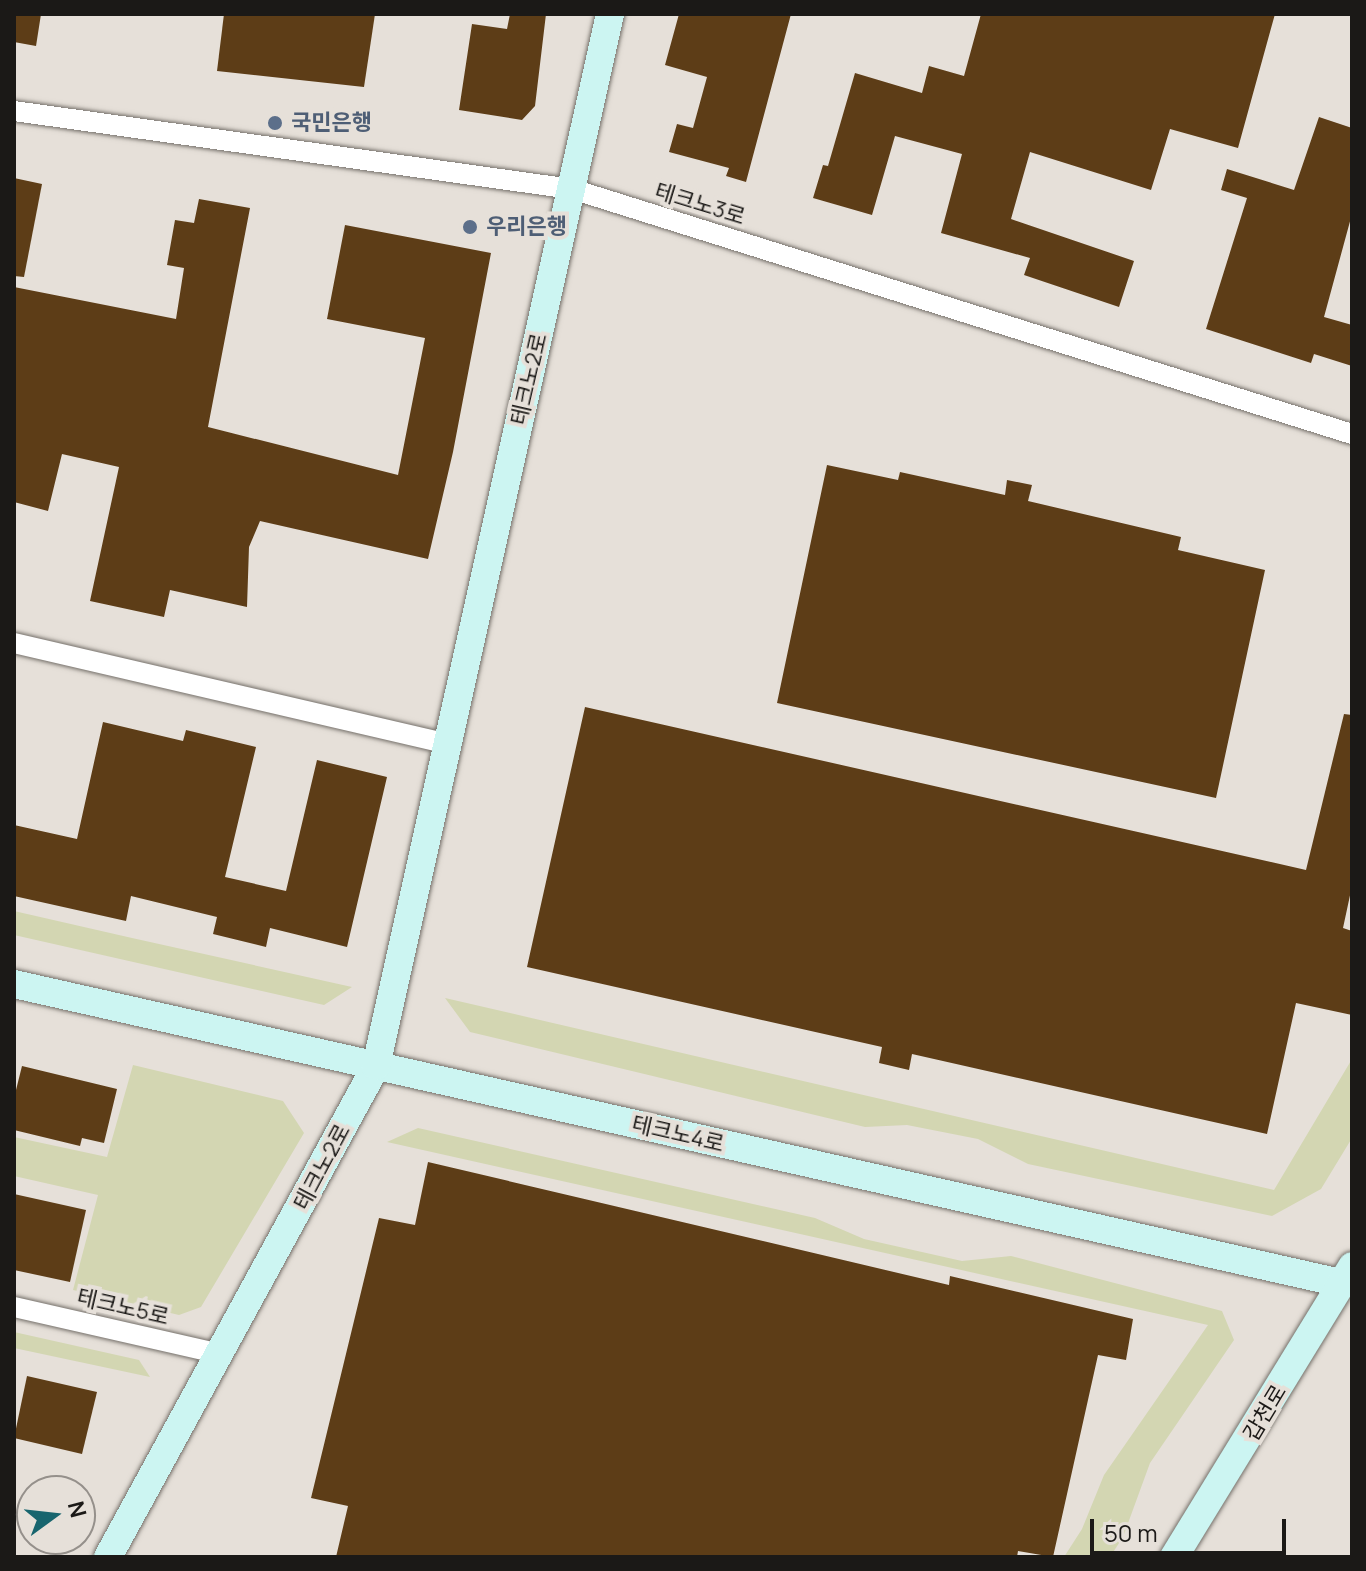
<!DOCTYPE html>
<meta charset="utf-8">
<style>
body{margin:0}
#map{position:relative;width:1366px;height:1571px;overflow:hidden;background:#e6e0d9;font-family:Manrope,"Noto Sans KR",sans-serif}
div>[style]{position:absolute}
.green>*{inset:0;background:#d3d6b2}
.building>*{inset:0;background:#5d3d17}
.roads{filter:drop-shadow(0 0 2px #75706a) drop-shadow(0 0 2px #75706a)}
.street>*{height:20px;margin:-10px;padding:0 10px;transform-origin:10px;border-radius:10px;background:#fff}
.secondary>*{height:28px;margin:-14px;padding:0 14px;transform-origin:14px;border-radius:14px;background:#ccf5f2}
.dots>*{width:22px;height:22px;translate:-50% -50%;box-sizing:border-box;border:4px solid #e6e0d9;border-radius:50%}
span{translate:-50% -50%;white-space:nowrap;text-align:center;line-height:1.15;-webkit-text-stroke:8px #e6e0d9;paint-order:stroke}
.service-label{font-size:22px;color:#4e5e75;font-weight:700}
.left{translate:0 -50%;text-align:left}
.street-label{font-size:22px;color:#1b1917}
.frame{position:absolute;inset:0;border:16px solid #1b1917;pointer-events:none}
.north{position:absolute;left:16px;top:1475px;width:80px;height:80px;box-sizing:border-box;background:#e6e0d9;border:2px solid #95908b;border-radius:50%;rotate:75deg;font-size:22px;font-weight:700;line-height:32px;text-align:center;color:#1b1917}
.north::after{content:'';display:block;margin:auto;width:28px;height:36px;background:#18656e;clip-path:polygon(50% 0,100% 100%,50% 72%,0 100%)}
.scale{position:absolute;left:1090px;top:1519px;width:196px;height:36px;box-sizing:border-box;border:4px solid #1b1917;border-top:0;padding-left:10px;font-size:24px;line-height:28px;white-space:nowrap;color:#1b1917;-webkit-text-stroke:6px #e6e0d9;paint-order:stroke}
</style>
<div id="map">
<div class="green">
<div style="clip-path:polygon(14px 911px,132px 938px,352px 987px,324px 1005px,14px 935px)"></div>
<div style="clip-path:polygon(445px 998px,1274px 1190px,1352px 1059px,1352px 1138px,1321px 1189px,1272px 1216px,1028px 1164px,978px 1139px,907px 1125px,865px 1127px,470px 1032px)"></div>
<div style="clip-path:polygon(133px 1065px,283px 1101px,304px 1133px,201px 1307px,179px 1315px,73px 1290px,98px 1195px,14px 1176px,14px 1137px,107px 1157px)"></div>
<div style="clip-path:polygon(418px 1128px,815px 1218px,864px 1239px,962px 1261px,1011px 1256px,1222px 1311px,1234px 1340px,1150px 1463px,1123px 1537px,1110px 1557px,1064px 1557px,1082px 1529px,1104px 1475px,1208px 1325px,387px 1142px)"></div>
<div style="clip-path:polygon(14px 1332px,139px 1360px,150px 1377px,14px 1348px)"></div>
</div>
<div class="building">
<div style="clip-path:polygon(14px 14px,41px 14px,36px 46px,14px 42px)"></div>
<div style="clip-path:polygon(224px 14px,375px 14px,364px 87px,217px 71px)"></div>
<div style="clip-path:polygon(510px 14px,546px 14px,535px 106px,522px 120px,459px 110px,472px 24px,507px 29px)"></div>
<div style="clip-path:polygon(679px 14px,791px 14px,746px 182px,726px 176px,729px 168px,669px 152px,677px 124px,693px 128px,707px 77px,665px 65px)"></div>
<div style="clip-path:polygon(981px 14px,1275px 14px,1238px 148px,1170px 129px,1151px 190px,1030px 152px,1011px 219px,1134px 261px,1119px 307px,1024px 275px,1030px 258px,941px 233px,962px 154px,895px 136px,872px 215px,813px 198px,823px 165px,828px 166px,855px 73px,922px 93px,929px 66px,964px 76px)"></div>
<div style="clip-path:polygon(1319px 117px,1352px 128px,1352px 214px,1324px 317px,1352px 325px,1352px 366px,1314px 354px,1311px 363px,1206px 329px,1247px 198px,1221px 190px,1227px 169px,1294px 190px)"></div>
<div style="clip-path:polygon(14px 178px,42px 184px,24px 277px,14px 276px)"></div>
<div style="clip-path:polygon(199px 199px,250px 208px,208px 427px,398px 475px,425px 338px,327px 319px,345px 225px,491px 253px,453px 452px,428px 559px,260px 521px,249px 547px,247px 607px,170px 590px,164px 617px,90px 601px,119px 467px,62px 454px,48px 511px,14px 502px,14px 287px,176px 319px,184px 268px,167px 265px,175px 220px,194px 223px)"></div>
<div style="clip-path:polygon(827px 465px,898px 480px,900px 472px,1005px 495px,1007px 480px,1032px 485px,1028px 501px,1181px 537px,1178px 550px,1265px 570px,1216px 798px,777px 703px)"></div>
<div style="clip-path:polygon(585px 707px,1306px 870px,1344px 714px,1352px 715px,1352px 886px,1343px 928px,1352px 931px,1352px 1015px,1296px 1003px,1267px 1134px,912px 1054px,909px 1070px,879px 1063px,882px 1047px,527px 967px)"></div>
<div style="clip-path:polygon(103px 722px,183px 741px,186px 730px,256px 747px,225px 877px,286px 891px,317px 760px,387px 777px,347px 947px,270px 928px,266px 947px,213px 934px,217px 917px,131px 896px,126px 921px,14px 896px,14px 825px,77px 839px)"></div>
<div style="clip-path:polygon(22px 1066px,117px 1089px,104px 1143px,82px 1138px,80px 1146px,14px 1130px,14px 1098px)"></div>
<div style="clip-path:polygon(428px 1162px,949px 1285px,950px 1276px,1133px 1319px,1126px 1360px,1098px 1355px,1053px 1557px,1018px 1551px,1017px 1557px,336px 1557px,348px 1506px,311px 1498px,379px 1218px,415px 1225px)"></div>
<div style="clip-path:polygon(14px 1194px,86px 1210px,70px 1282px,14px 1270px)"></div>
<div style="clip-path:polygon(27px 1376px,97px 1392px,82px 1454px,14px 1438px)"></div>
</div>
<div class="roads">
<div class="street">
<div style="left:14px;top:111px;width:563px;rotate:7.96deg"></div>
<div style="left:572px;top:189px;width:818px;rotate:17.44deg"></div>
<div style="left:14px;top:643px;width:446px;rotate:13.1deg"></div>
<div style="left:14px;top:1307px;width:212px;rotate:12.8deg"></div>
</div>
<div class="secondary">
<div style="left:14px;top:984px;width:1360px;rotate:12.7deg"></div>
<div style="left:108px;top:1557px;width:559px;rotate:-61.37deg"></div>
<div style="left:376px;top:1066px;width:1078px;rotate:-77.46deg"></div>
<div style="left:1174px;top:1557px;width:341px;rotate:-58.5deg"></div>
</div>
</div>
<div class="dots">
<div style="left:275px;top:123px;background:#5c6f8a"></div>
<div style="left:470px;top:227px;background:#5c6f8a"></div>
</div>
<div class="service-label">
<span class="left" style="left:291px;top:123px">국민은행</span>
<span class="left" style="left:486px;top:227px">우리은행</span>
</div>
<div class="street-label">
<span style="left:700px;top:204px;rotate:17deg">테크노3로</span>
<span style="left:529px;top:379px;rotate:-77deg">테크노2로</span>
<span style="left:678px;top:1134px;rotate:13deg">테크노4로</span>
<span style="left:322px;top:1167px;rotate:-62deg">테크노2로</span>
<span style="left:123px;top:1307px;rotate:13deg">테크노5로</span>
<span style="left:1265px;top:1413px;rotate:-59deg">갑천로</span>
</div>
<div class="frame"></div>
<div class="north">N</div>
<div class="scale">50 m</div>
</div>
